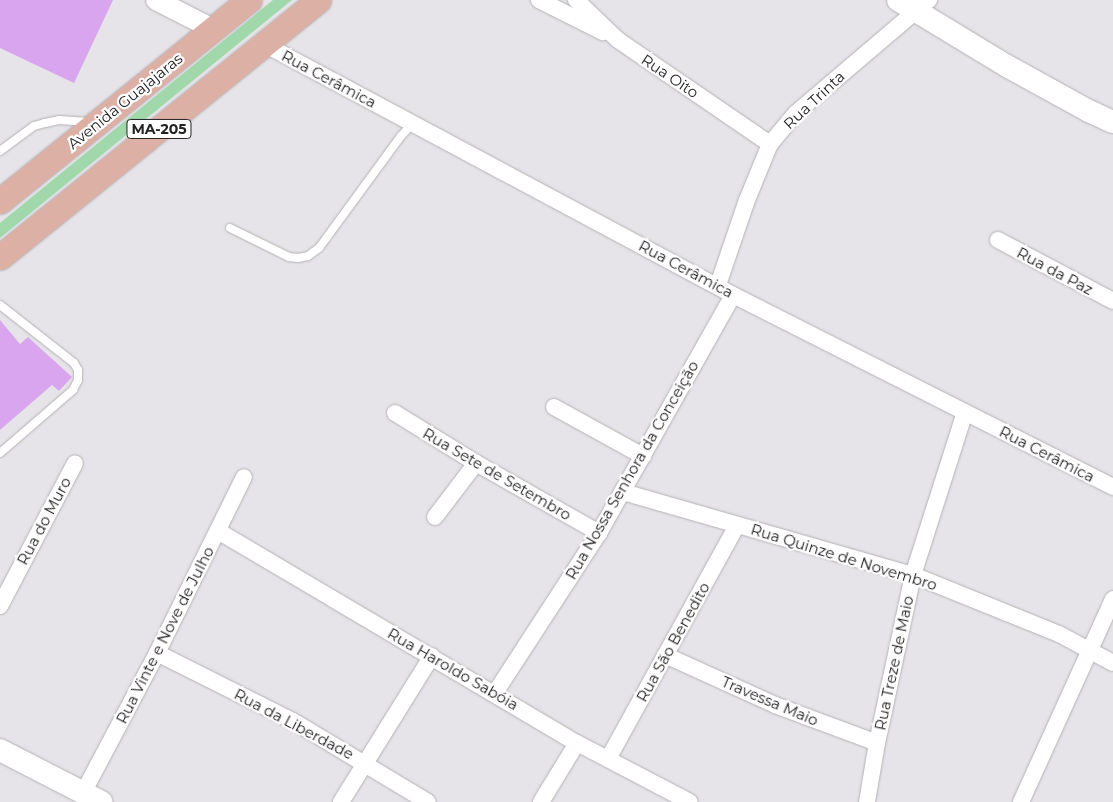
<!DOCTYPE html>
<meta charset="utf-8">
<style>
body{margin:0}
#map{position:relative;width:1113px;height:802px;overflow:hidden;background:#e7e4e9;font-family:Montserrat,sans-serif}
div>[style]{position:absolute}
.green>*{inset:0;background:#a0d8ac}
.building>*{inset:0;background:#d8a5ee}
.roads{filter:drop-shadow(0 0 1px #b4b1b5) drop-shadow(0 0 1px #b4b1b5)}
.service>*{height:8px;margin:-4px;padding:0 4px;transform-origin:4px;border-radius:4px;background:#fff}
.minor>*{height:16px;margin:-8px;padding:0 8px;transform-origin:8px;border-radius:8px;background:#fff}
.tertiary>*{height:20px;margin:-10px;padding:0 10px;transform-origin:10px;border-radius:10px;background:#fff}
.secondary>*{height:22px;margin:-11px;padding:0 11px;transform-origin:11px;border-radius:11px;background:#fff}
.primary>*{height:25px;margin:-12.5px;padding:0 12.5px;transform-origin:12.5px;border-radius:12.5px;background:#ddb0a5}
span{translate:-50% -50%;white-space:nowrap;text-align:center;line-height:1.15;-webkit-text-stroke:4.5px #fff;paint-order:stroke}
.shield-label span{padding:1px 4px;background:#fff;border:1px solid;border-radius:4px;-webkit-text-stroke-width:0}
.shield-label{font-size:14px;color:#232224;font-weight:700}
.street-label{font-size:15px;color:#232224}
</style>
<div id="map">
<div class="green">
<div style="clip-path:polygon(273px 0,292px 0,0 238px,0 223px)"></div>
</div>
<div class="building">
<div style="clip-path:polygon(0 0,113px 0,74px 83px,0 48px)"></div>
<div style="clip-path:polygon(0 320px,20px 344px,28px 337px,72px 377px,59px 391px,52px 385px,0 430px)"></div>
</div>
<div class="roads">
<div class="service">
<div style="left:0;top:151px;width:42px;rotate:-36.3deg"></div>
<div style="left:34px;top:126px;width:11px;rotate:-15deg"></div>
<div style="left:45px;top:123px;width:14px;rotate:-12deg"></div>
<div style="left:59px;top:120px;width:29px;rotate:4deg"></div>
<div style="left:230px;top:228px;width:66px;rotate:26.2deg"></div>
<div style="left:289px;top:257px;width:9px;rotate:6deg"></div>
<div style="left:298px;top:258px;width:10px;rotate:-11deg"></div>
<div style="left:308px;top:256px;width:14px;rotate:-36deg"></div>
<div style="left:319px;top:248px;width:139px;rotate:-53.8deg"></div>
<div style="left:401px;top:136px;width:16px;rotate:-47deg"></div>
<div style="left:0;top:305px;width:94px;rotate:38.1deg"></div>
<div style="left:74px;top:363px;width:8px;rotate:60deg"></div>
<div style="left:78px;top:370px;width:10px;rotate:90deg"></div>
<div style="left:78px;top:380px;width:11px;rotate:117deg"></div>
<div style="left:73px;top:390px;width:96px;rotate:139.2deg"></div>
</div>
<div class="minor">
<div style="left:539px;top:0;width:72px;rotate:26.6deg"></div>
<div style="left:576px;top:0;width:58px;rotate:43.6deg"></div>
<div style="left:618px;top:40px;width:184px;rotate:34.4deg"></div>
<div style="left:264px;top:44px;width:532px;rotate:28.15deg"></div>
<div style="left:733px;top:295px;width:426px;rotate:26.8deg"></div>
<div style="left:998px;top:240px;width:130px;rotate:27.9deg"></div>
<div style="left:718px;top:285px;width:90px;rotate:-71.2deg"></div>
<div style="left:747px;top:200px;width:61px;rotate:-67.7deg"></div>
<div style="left:770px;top:144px;width:40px;rotate:-50deg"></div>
<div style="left:796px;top:113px;width:175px;rotate:-40.4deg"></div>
<div style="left:554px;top:407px;width:102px;rotate:28.8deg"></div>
<div style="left:395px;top:413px;width:95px;rotate:31.7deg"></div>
<div style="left:476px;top:463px;width:142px;rotate:29.6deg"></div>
<div style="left:623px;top:492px;width:302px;rotate:16deg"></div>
<div style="left:913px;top:575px;width:157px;rotate:22deg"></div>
<div style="left:1059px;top:634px;width:61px;rotate:28.2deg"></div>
<div style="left:435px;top:517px;width:68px;rotate:-52.8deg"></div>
<div style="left:218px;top:531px;width:417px;rotate:30.6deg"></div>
<div style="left:577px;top:743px;width:127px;rotate:27.6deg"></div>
<div style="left:0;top:606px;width:161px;rotate:-62.3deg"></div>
<div style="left:157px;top:653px;width:152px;rotate:26.6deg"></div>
<div style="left:293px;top:721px;width:157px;rotate:31deg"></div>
<div style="left:665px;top:655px;width:121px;rotate:24.4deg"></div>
<div style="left:775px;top:705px;width:109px;rotate:20.4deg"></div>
<div style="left:495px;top:693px;width:191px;rotate:-57deg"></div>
<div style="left:599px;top:533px;width:273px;rotate:-60.6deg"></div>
<div style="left:608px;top:759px;width:267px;rotate:-61.1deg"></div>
<div style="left:83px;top:793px;width:158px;rotate:-62.1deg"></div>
<div style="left:157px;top:653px;width:196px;rotate:-63.7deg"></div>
<div style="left:341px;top:802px;width:172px;rotate:-58.1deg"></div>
<div style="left:541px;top:802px;width:69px;rotate:-58.6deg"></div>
<div style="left:867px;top:802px;width:60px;rotate:-80.4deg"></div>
<div style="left:877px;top:743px;width:172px;rotate:-77.9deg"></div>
<div style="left:913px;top:575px;width:171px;rotate:-72.3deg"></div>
<div style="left:1021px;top:802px;width:223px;rotate:-65.6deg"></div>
</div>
<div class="tertiary">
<div style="left:156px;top:0;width:64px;rotate:27deg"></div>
</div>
<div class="secondary">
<div style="left:898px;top:0;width:127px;rotate:31.2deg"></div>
<div style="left:1007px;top:66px;width:94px;rotate:28.8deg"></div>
<div style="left:1089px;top:111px;width:26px;rotate:25deg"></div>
<div style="left:0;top:750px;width:114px;rotate:27.2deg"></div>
</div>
<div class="primary">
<div style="left:0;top:201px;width:320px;rotate:-38.9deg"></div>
<div style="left:0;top:257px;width:409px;rotate:-38.9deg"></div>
</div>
</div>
<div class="shield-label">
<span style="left:159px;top:129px">MA-205</span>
</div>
<div class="street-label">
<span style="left:670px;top:76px;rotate:34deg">Rua Oito</span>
<span style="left:329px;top:79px;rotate:28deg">Rua Cerâmica</span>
<span style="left:814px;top:100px;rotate:-43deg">Rua Trinta</span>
<span style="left:125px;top:101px;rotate:-39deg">Avenida Guajajaras</span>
<span style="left:686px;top:269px;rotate:28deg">Rua Cerâmica</span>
<span style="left:1055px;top:271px;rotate:28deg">Rua da Paz</span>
<span style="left:1047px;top:454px;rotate:27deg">Rua Cerâmica</span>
<span style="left:632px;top:470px;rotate:-60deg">Rua Nossa Senhora da Conceição</span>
<span style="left:497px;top:474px;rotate:30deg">Rua Sete de Setembro</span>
<span style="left:44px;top:521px;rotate:-62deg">Rua do Muro</span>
<span style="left:844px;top:557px;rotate:17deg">Rua Quinze de Novembro</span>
<span style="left:165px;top:635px;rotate:-63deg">Rua Vinte e Nove de Julho</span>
<span style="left:673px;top:642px;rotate:-61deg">Rua São Benedito</span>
<span style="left:894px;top:663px;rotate:-78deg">Rua Treze de Maio</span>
<span style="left:453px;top:669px;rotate:30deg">Rua Haroldo Sabóia</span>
<span style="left:770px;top:701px;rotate:23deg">Travessa Maio</span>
<span style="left:294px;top:724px;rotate:28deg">Rua da Liberdade</span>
</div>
</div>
